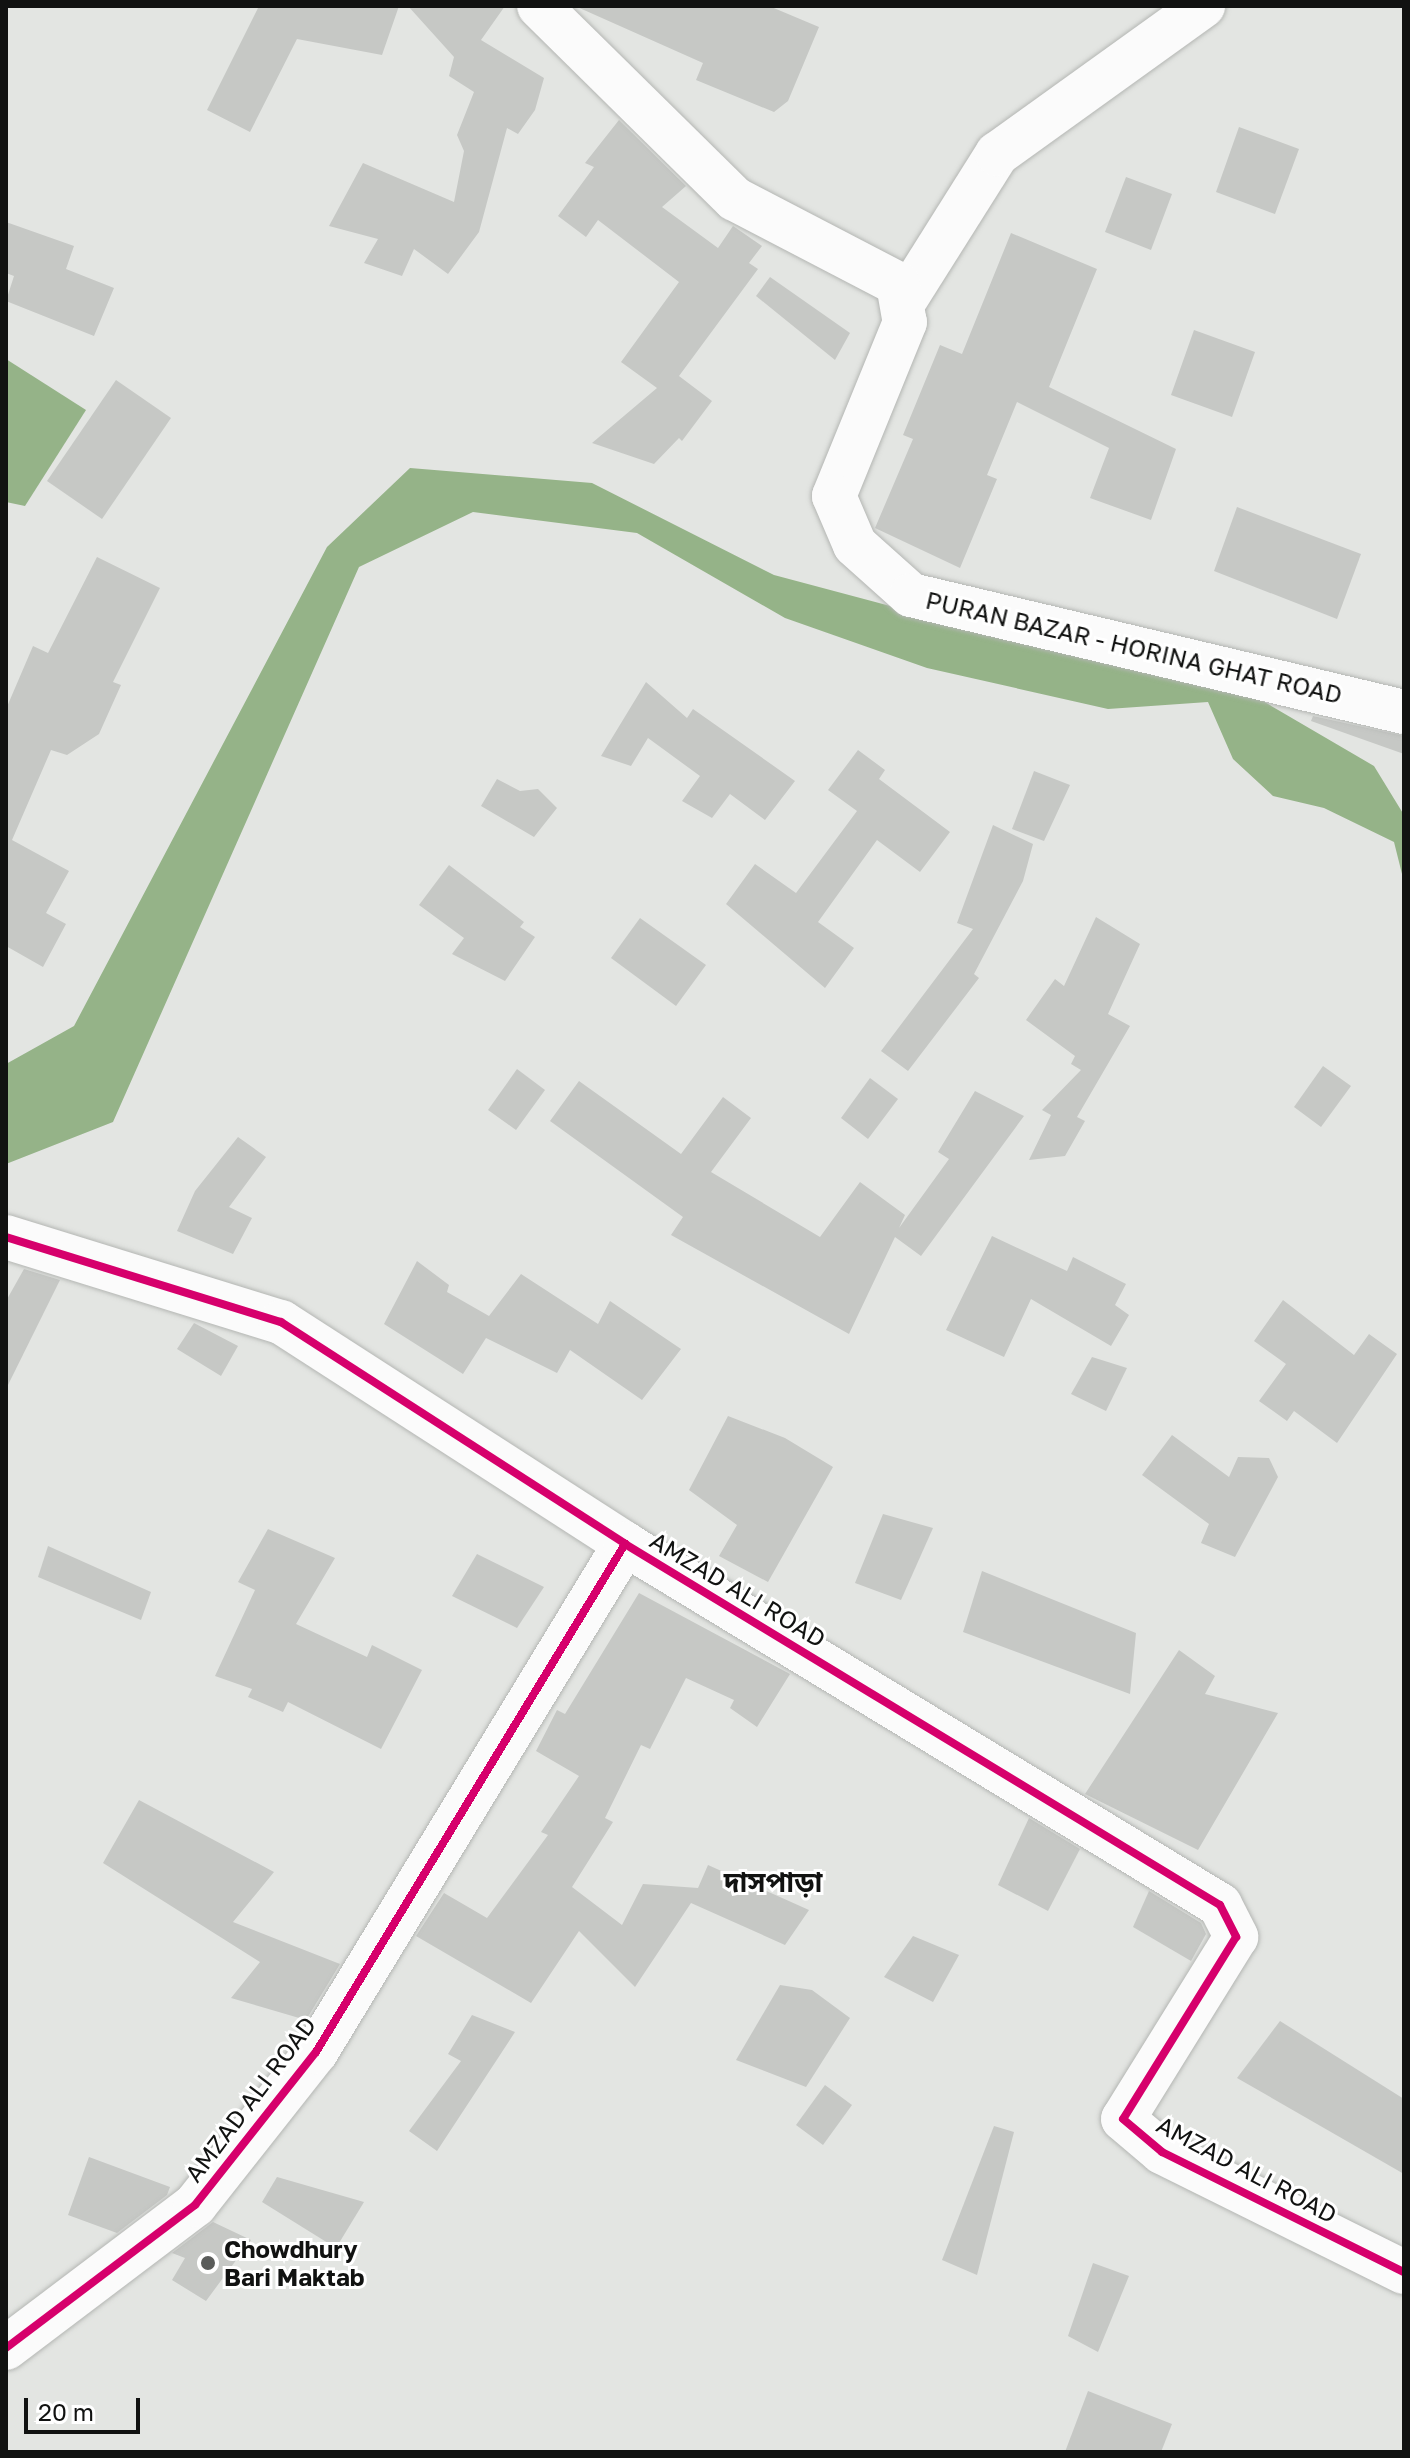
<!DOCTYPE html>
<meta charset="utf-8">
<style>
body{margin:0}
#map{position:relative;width:1410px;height:2458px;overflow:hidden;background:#e3e5e2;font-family:"Golos Text","Noto Sans Bengali",sans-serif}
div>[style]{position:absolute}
.water>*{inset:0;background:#95b388}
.building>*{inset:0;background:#c6c8c5}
.roads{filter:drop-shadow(0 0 2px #b4b6b3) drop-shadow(0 0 2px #b4b6b3)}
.street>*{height:44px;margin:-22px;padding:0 22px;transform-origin:22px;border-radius:22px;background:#fbfbfb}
.secondary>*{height:44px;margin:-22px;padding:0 22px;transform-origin:22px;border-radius:22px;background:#fbfbfb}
.cycleway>*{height:8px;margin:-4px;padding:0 4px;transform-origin:4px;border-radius:4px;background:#d6006c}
.dots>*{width:22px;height:22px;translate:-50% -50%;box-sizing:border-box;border:4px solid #fff;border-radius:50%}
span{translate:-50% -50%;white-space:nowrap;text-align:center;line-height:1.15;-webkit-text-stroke:6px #fff;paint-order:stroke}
.street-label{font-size:24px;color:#111211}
.poi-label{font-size:24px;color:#111211;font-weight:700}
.left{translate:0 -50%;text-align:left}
.quarter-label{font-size:28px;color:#111211;font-weight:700}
.frame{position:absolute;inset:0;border:8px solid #111211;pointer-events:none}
.scale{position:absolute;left:24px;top:2398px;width:116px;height:36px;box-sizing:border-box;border:4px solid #111211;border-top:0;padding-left:10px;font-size:24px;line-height:28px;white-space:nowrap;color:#111211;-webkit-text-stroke:6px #fff;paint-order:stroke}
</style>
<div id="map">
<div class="water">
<div style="clip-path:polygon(6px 359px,86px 410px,25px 506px,6px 502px)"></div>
<div style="clip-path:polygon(410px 468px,592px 483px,774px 575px,954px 623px,1215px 673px,1374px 766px,1404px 815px,1404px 882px,1394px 842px,1324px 808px,1273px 796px,1233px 759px,1208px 702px,1108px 709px,927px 668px,785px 618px,637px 533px,473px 512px,359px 567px,113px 1122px,6px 1164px,6px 1064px,74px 1026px,327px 547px)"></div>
</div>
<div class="building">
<div style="clip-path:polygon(259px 6px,399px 6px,382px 55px,297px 39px,250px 132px,207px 110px)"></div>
<div style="clip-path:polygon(408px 6px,505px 6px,481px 40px,544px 78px,535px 110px,518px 134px,507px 128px,479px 232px,448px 274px,414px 249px,402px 276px,364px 263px,378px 239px,329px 226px,363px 163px,454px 202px,464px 151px,457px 135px,474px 92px,449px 76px,454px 57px)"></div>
<div style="clip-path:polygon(575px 6px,769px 6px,819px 27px,788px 101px,774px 112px,696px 80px,703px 63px)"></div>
<div style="clip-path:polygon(619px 120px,686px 186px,662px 207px,718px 248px,733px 226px,762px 246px,749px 263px,758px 269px,679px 376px,712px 401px,682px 441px,679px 438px,654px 464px,592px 443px,657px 388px,621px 362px,679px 282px,598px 220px,586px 237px,558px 216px,594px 167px,585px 163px)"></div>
<div style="clip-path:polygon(1239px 127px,1299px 149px,1275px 214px,1216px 192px)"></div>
<div style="clip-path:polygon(1126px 177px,1172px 194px,1151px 250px,1105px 232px)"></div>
<div style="clip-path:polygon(6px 222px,74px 246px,66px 269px,114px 288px,94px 336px,6px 301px,14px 276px,6px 273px)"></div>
<div style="clip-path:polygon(1011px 233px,1097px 269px,1049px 387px,1176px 449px,1151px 520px,1090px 498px,1109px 448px,1017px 402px,987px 475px,997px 479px,960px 568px,875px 528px,913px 439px,903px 435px,940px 345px,962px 354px)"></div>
<div style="clip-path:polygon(770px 277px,850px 333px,835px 360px,756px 296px)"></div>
<div style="clip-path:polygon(1194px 330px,1255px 352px,1232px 417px,1171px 395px)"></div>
<div style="clip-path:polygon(116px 380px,171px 418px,102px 519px,47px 481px)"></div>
<div style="clip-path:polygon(1237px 507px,1361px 554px,1337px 619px,1214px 571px)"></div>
<div style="clip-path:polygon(97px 557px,160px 588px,113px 682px,121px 685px,99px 734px,67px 755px,51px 750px,12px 840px,69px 871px,46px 913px,66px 924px,43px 967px,6px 946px,6px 709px,33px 646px,48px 653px)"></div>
<div style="clip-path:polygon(646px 682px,687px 718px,693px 709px,795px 781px,765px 820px,730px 794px,712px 818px,682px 801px,700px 776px,648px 738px,631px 766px,601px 756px)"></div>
<div style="clip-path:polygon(1313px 716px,1404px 736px,1404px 754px,1311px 721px)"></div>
<div style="clip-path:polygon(858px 750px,885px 770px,879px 779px,950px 832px,920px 872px,877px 840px,818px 922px,854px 948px,825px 988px,726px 904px,755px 864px,796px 893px,857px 811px,828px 790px)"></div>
<div style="clip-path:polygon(1034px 771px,1070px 785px,1044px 841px,1012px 829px)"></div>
<div style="clip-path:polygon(497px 779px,520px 791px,538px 789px,557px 808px,534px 837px,481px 806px)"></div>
<div style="clip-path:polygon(993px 825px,1033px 844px,1023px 881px,974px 974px,979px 978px,908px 1071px,881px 1051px,973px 929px,957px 923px)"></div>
<div style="clip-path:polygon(449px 865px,524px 922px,520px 927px,535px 937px,505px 981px,452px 954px,464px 938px,419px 905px)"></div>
<div style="clip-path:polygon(1096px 917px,1140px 944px,1108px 1014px,1130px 1026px,1077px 1117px,1085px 1121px,1065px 1156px,1029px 1160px,1051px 1115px,1042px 1110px,1081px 1070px,1071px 1064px,1075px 1056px,1026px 1020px,1055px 979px,1064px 986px)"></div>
<div style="clip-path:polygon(640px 918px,706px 965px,676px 1006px,611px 958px)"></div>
<div style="clip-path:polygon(1323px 1066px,1351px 1086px,1321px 1127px,1294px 1107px)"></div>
<div style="clip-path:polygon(517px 1069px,545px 1090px,516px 1130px,488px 1110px)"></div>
<div style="clip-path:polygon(870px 1078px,898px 1099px,868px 1139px,841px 1118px)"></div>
<div style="clip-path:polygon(579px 1081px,681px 1154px,723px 1097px,751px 1118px,711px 1172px,820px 1237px,860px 1182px,905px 1215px,899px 1228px,949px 1159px,938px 1152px,975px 1091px,1024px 1116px,921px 1256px,895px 1237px,849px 1334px,671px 1235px,683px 1217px,550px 1121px)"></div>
<div style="clip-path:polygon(238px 1137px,266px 1157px,229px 1207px,252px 1218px,233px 1254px,177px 1231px,195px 1191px)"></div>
<div style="clip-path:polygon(992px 1236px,1067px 1271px,1073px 1257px,1126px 1284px,1115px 1305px,1129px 1315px,1111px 1346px,1031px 1299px,1004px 1357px,946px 1330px)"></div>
<div style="clip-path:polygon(417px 1261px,449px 1285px,447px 1292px,489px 1316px,521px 1274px,598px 1324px,610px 1301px,681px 1349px,642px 1400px,570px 1350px,557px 1373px,486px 1338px,463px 1374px,384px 1324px)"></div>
<div style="clip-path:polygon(24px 1269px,60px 1280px,6px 1389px,6px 1301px)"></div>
<div style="clip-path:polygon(1283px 1300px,1354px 1355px,1369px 1334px,1397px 1354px,1337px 1443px,1294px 1411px,1287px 1421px,1259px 1401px,1286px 1364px,1254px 1341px)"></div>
<div style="clip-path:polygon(194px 1323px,238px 1346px,221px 1376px,177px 1349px)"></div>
<div style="clip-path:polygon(1092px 1357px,1127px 1368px,1106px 1411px,1071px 1394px)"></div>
<div style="clip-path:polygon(728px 1416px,785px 1438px,833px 1467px,768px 1582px,719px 1556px,737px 1525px,689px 1490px)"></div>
<div style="clip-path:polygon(1172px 1435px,1229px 1477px,1238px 1457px,1269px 1458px,1278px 1477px,1235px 1557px,1201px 1543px,1209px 1524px,1142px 1475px)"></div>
<div style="clip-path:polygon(883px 1514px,933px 1528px,901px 1600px,855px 1583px)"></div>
<div style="clip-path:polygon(268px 1529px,335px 1558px,296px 1624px,367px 1657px,372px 1645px,422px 1670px,381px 1749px,288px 1702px,283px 1712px,248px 1697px,252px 1689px,215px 1676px,255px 1590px,238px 1582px)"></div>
<div style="clip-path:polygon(48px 1546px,151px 1592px,141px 1620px,38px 1577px)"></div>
<div style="clip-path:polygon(477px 1554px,544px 1587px,517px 1628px,452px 1596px)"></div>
<div style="clip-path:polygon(982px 1571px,1136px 1633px,1130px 1694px,963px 1632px)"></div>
<div style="clip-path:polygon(639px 1593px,790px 1674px,757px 1727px,730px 1708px,734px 1700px,686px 1678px,650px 1749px,641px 1745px,605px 1818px,613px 1822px,572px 1887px,622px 1925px,643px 1884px,698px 1888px,708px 1865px,809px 1910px,785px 1945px,691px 1903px,635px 1987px,579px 1931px,531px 2003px,416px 1936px,444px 1893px,487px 1918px,548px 1835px,541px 1832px,579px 1776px,536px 1751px,557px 1710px,565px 1714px)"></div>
<div style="clip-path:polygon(1179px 1650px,1215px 1676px,1205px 1694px,1278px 1713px,1198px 1850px,1085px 1794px)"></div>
<div style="clip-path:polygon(139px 1800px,274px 1872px,233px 1922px,340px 1964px,306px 2020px,231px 1998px,260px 1962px,103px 1863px)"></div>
<div style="clip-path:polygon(1029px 1818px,1080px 1849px,1048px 1911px,998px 1885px)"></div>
<div style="clip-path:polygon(1149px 1891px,1201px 1923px,1206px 1934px,1191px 1961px,1133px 1927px)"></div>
<div style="clip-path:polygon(913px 1936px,959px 1955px,933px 2002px,884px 1977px)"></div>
<div style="clip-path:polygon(780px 1985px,812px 1990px,850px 2018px,806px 2087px,736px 2060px)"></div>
<div style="clip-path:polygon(472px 2015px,515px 2032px,437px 2151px,409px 2131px,461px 2061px,448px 2054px)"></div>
<div style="clip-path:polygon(1280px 2021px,1404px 2099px,1404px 2174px,1237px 2078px)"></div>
<div style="clip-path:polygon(825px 2085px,852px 2105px,823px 2145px,796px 2125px)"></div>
<div style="clip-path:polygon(994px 2126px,1014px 2132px,977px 2275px,942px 2260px)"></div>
<div style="clip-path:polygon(89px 2157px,170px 2187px,167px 2195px,117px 2233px,68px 2215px)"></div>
<div style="clip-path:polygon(277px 2177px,364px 2202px,336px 2248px,262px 2202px)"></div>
<div style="clip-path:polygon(213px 2222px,251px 2240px,206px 2301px,172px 2280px,185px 2258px,172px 2253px)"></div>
<div style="clip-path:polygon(1093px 2263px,1129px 2276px,1098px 2352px,1068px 2336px)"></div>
<div style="clip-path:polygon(1088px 2391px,1172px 2424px,1161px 2452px,1065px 2452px)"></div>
</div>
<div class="roads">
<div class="street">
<div style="left:905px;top:300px;width:173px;rotate:-57.8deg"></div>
<div style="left:997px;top:154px;width:254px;rotate:-35.7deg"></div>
<div style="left:6px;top:1237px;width:288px;rotate:17.2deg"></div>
<div style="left:281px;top:1322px;width:409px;rotate:32.8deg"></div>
<div style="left:6px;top:2348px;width:237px;rotate:-37.1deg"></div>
<div style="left:195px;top:2205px;width:195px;rotate:-51.7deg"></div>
<div style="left:316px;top:2052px;width:595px;rotate:-58.69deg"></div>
<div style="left:625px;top:1544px;width:696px;rotate:31.25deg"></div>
<div style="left:1220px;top:1905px;width:36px;rotate:63deg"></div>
<div style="left:1236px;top:1937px;width:214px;rotate:121.8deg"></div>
<div style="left:1123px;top:2119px;width:51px;rotate:40.2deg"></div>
<div style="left:1162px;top:2152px;width:270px;rotate:26.4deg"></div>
</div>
<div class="secondary">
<div style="left:539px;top:6px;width:275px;rotate:44.6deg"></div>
<div style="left:735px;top:199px;width:184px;rotate:27.5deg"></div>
<div style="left:898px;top:284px;width:39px;rotate:80deg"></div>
<div style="left:905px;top:322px;width:188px;rotate:112.2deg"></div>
<div style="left:834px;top:496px;width:53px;rotate:66.8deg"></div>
<div style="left:855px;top:545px;width:75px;rotate:41.8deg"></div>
<div style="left:911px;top:595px;width:507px;rotate:13.35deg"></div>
</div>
</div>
<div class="cycleway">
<div style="left:6px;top:1237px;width:288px;rotate:17.2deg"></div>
<div style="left:281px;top:1322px;width:409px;rotate:32.8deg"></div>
<div style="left:6px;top:2348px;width:237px;rotate:-37.1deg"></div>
<div style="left:195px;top:2205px;width:195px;rotate:-51.7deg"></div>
<div style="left:316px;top:2052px;width:595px;rotate:-58.69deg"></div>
<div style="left:625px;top:1544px;width:696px;rotate:31.25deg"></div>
<div style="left:1220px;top:1905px;width:36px;rotate:63deg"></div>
<div style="left:1236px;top:1937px;width:214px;rotate:121.8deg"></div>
<div style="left:1123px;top:2119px;width:51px;rotate:40.2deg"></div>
<div style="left:1162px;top:2152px;width:270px;rotate:26.4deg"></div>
</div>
<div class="dots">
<div style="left:208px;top:2263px;background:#5a5c5a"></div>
</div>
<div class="street-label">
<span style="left:1134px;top:647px;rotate:13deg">PURAN BAZAR - HORINA GHAT ROAD</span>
<span style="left:738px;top:1589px;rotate:31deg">AMZAD ALI ROAD</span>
<span style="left:250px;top:2099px;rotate:-53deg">AMZAD ALI ROAD</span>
<span style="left:1247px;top:2169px;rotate:28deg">AMZAD ALI ROAD</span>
</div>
<div class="poi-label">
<span class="left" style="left:224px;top:2263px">Chowdhury<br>Bari Maktab</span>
</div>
<div class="quarter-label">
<span style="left:773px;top:1882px">দাসপাড়া</span>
</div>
<div class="frame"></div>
<div class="scale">20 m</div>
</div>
